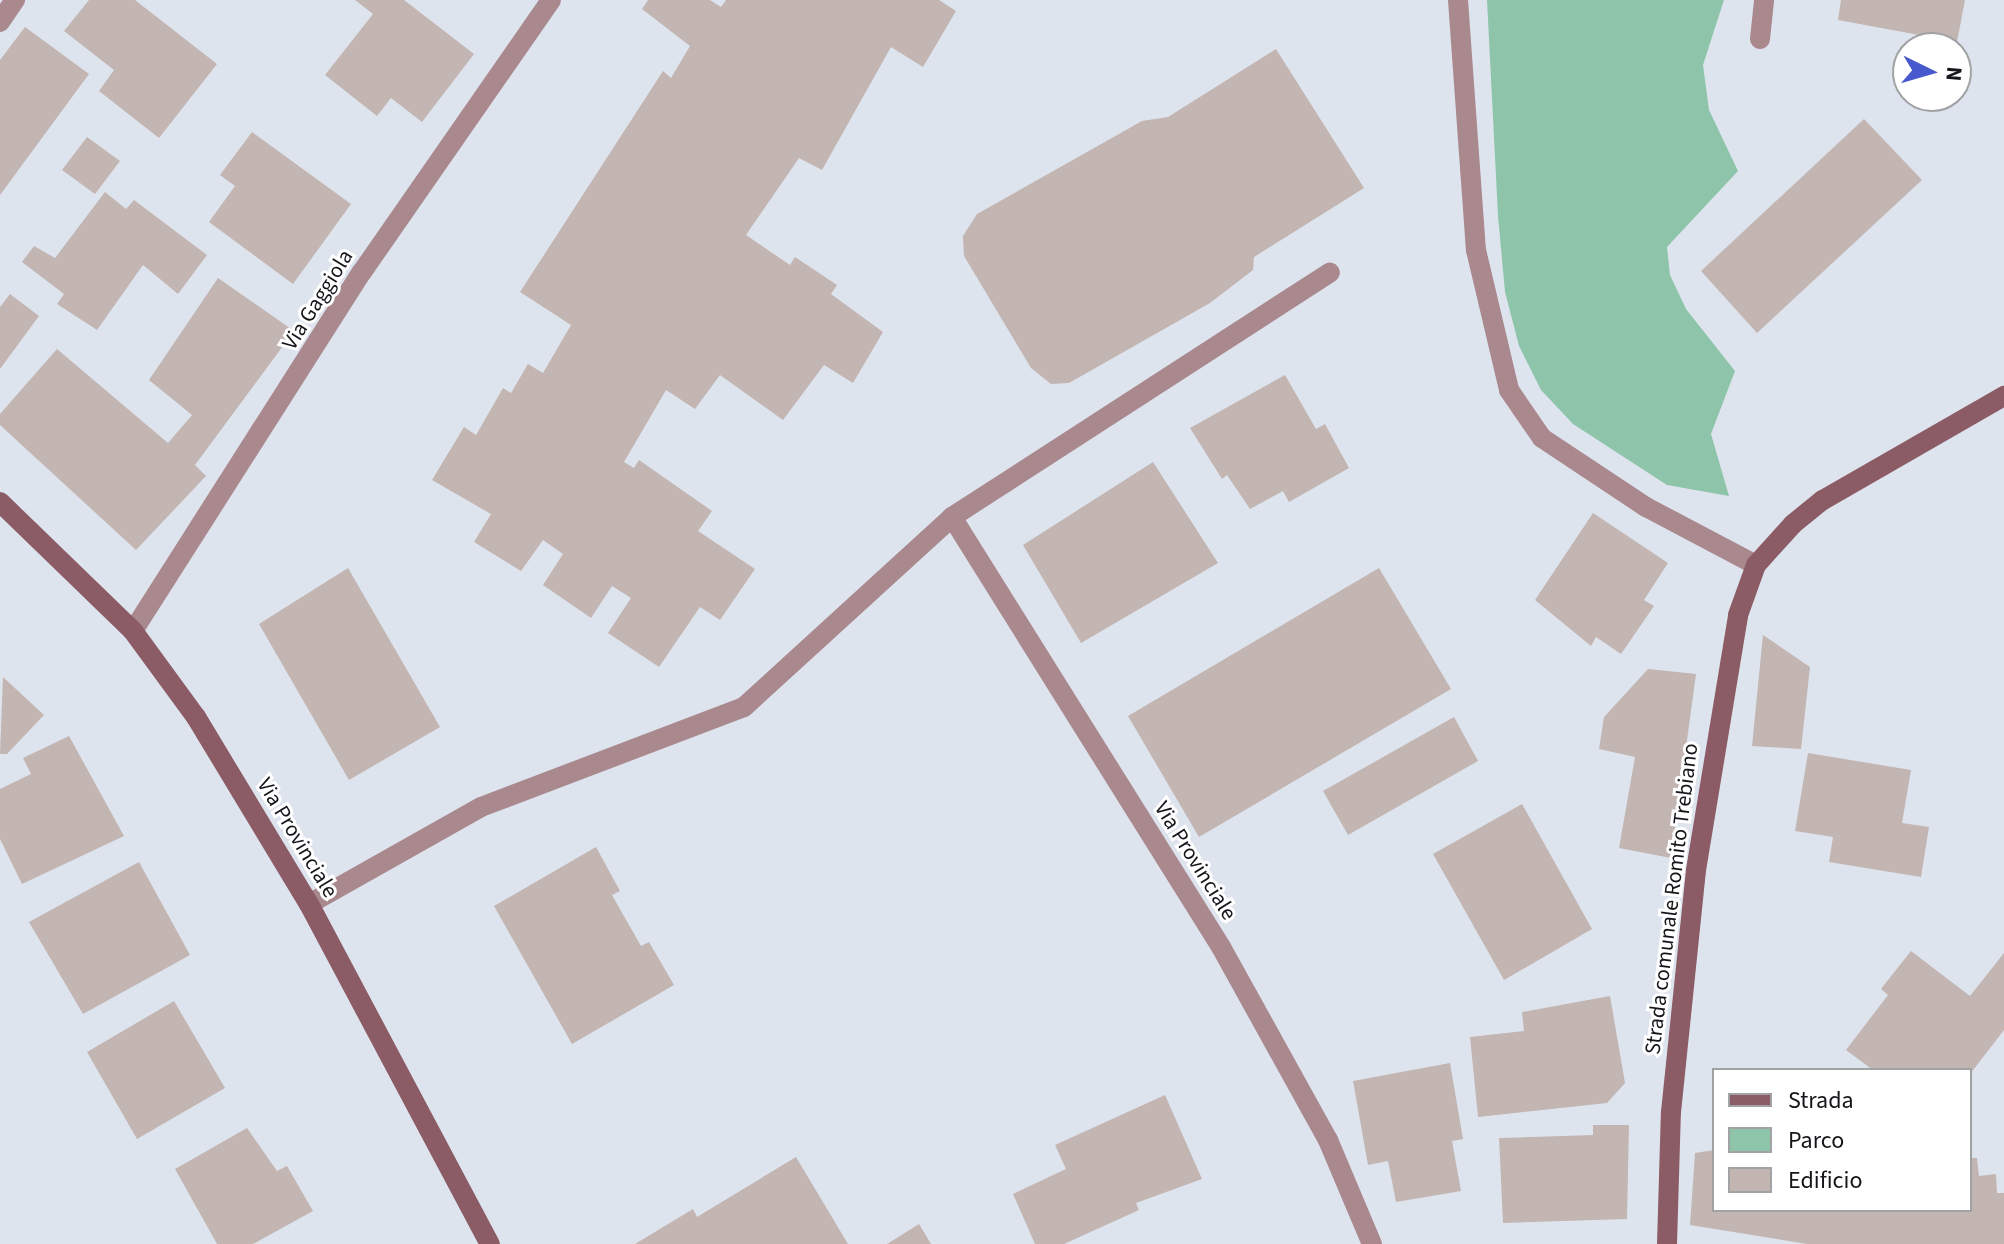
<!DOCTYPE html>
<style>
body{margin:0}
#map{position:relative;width:2004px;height:1244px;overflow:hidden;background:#dee4ee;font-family:"Source Sans 3",sans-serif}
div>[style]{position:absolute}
.green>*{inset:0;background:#8ec5aa}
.building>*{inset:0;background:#c2b5b2}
.street>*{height:20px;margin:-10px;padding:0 10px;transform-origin:10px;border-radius:10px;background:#a9888e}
.secondary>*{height:20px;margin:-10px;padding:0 10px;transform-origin:10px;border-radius:10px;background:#8b5c65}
span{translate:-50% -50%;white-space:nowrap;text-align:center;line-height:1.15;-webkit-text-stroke:6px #fff;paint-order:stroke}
.street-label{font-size:22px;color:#14161a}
.legend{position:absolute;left:1712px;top:1068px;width:260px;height:144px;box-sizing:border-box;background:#fff;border:2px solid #a1a2a3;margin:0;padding:10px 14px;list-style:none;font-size:24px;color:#14161a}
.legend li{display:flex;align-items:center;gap:16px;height:40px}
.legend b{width:40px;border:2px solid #a1a2a3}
.north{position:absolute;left:1892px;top:32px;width:80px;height:80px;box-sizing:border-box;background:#fff;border:2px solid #a1a2a3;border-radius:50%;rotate:95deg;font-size:22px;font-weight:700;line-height:32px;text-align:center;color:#14161a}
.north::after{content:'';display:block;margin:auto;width:28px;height:36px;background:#4859ce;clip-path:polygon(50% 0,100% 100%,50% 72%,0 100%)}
</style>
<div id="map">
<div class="green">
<div style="clip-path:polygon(1487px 0,1724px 0,1703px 65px,1709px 110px,1738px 171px,1667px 247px,1670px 275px,1686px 309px,1735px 371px,1711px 434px,1729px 496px,1667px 485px,1573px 424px,1541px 390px,1519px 346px,1505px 292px,1498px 216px)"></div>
</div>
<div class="building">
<div style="clip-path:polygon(89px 0,135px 0,217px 64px,159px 138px,99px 91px,114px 70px,64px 31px)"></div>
<div style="clip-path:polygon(355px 0,404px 0,474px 54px,422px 122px,391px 98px,377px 116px,325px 75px,373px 14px)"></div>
<div style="clip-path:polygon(648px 0,710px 0,721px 7px,726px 0,939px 0,956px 11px,923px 67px,891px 47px,822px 170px,799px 158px,746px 235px,790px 265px,795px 257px,837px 285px,831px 294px,883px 332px,853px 383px,824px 365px,783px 420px,720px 375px,695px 409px,666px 390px,624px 462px,634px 468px,639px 460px,712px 511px,698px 531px,755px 569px,720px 620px,700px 607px,659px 667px,608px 633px,631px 598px,612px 586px,591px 618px,543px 585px,563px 554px,543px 540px,521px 571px,474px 542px,491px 514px,432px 480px,464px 427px,476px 435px,503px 388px,511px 393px,528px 364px,543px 373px,571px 325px,520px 292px,663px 71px,671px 78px,690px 46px,642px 9px)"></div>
<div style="clip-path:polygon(1841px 0,1965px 0,1957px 42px,1838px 20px)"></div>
<div style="clip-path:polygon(25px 27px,89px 74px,0 195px,0 60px)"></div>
<div style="clip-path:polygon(1276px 49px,1364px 188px,1254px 257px,1253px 270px,1210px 303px,1069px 383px,1051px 384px,1031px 368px,964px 256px,963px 236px,977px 214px,1142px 121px,1168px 117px)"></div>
<div style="clip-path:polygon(1864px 119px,1922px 180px,1757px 333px,1701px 271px)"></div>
<div style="clip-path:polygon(252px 132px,351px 204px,293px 284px,209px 222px,235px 186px,220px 175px)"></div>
<div style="clip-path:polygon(87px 137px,120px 161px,95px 194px,62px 170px)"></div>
<div style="clip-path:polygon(105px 192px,126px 209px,134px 200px,207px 255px,178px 294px,143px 265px,97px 330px,57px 304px,64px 294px,22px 262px,34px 246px,55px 258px)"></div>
<div style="clip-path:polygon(218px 278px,294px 331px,195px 465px,206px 476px,136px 550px,0 425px,0 414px,57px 349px,168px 443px,192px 415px,149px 380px)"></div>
<div style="clip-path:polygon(10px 294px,39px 316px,0 369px,0 307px)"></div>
<div style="clip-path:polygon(1285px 375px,1316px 429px,1325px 424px,1349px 468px,1289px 502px,1283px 491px,1250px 509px,1227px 475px,1222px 479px,1190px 428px)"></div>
<div style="clip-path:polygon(1153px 462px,1218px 563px,1081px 643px,1023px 545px)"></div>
<div style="clip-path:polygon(1593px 513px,1668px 563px,1644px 600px,1654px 606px,1621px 654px,1596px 637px,1591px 646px,1535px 600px)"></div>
<div style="clip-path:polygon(348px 568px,440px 727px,349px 780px,259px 624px)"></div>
<div style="clip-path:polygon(1379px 568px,1451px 689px,1199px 837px,1128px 716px)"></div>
<div style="clip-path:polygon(1763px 635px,1810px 667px,1801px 749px,1752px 746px)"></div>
<div style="clip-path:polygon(1648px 669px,1696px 674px,1671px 858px,1619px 848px,1635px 757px,1599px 749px,1604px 717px)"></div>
<div style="clip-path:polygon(3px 677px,44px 715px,7px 754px,0 754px)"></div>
<div style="clip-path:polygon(1454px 717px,1478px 761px,1348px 835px,1323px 791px)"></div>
<div style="clip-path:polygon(69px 736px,124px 836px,22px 884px,0 839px,0 789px,31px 774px,23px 758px)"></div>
<div style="clip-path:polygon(1808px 753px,1911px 770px,1902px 823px,1929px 827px,1921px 877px,1829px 862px,1833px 837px,1795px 831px)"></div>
<div style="clip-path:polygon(1522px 804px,1592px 929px,1504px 980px,1433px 854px)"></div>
<div style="clip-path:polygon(596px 847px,620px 891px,612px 895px,641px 946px,649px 942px,674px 985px,572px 1044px,494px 906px)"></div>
<div style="clip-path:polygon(139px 862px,190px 955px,83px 1014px,29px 922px)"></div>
<div style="clip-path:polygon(1911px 951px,1970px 996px,2004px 953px,2004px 1030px,1970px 1074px,1873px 1070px,1846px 1050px,1888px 995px,1881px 989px)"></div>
<div style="clip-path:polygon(1610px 996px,1625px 1083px,1607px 1103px,1478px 1117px,1470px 1037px,1524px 1031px,1522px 1012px)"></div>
<div style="clip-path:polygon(174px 1001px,225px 1088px,137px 1139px,87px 1052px)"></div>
<div style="clip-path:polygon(1450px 1063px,1463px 1139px,1452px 1141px,1461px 1191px,1396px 1202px,1388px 1161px,1368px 1165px,1353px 1081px)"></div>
<div style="clip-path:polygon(1165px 1095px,1202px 1179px,1136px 1203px,1139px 1210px,1064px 1244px,1035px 1244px,1013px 1194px,1066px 1169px,1055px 1145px)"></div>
<div style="clip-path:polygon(1593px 1125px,1629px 1125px,1627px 1219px,1503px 1223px,1499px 1138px,1593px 1135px)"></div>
<div style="clip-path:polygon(247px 1128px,277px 1171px,287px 1166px,313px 1211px,253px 1244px,217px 1244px,175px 1169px)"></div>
<div style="clip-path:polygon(1714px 1150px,1714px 1210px,1970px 1210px,1970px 1158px,1977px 1158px,1979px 1176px,1996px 1174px,1997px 1193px,2004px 1193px,2004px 1244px,1807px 1244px,1690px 1225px,1695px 1153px)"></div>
<div style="clip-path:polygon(796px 1157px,848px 1244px,635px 1244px,693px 1209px,697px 1217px)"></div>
<div style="clip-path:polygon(919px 1224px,931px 1244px,887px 1244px)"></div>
</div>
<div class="street">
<div style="left:1458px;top:0;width:251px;rotate:85.9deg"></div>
<div style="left:1476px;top:250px;width:144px;rotate:76.7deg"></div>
<div style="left:1509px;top:390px;width:58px;rotate:55.5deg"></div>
<div style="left:1542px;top:438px;width:125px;rotate:33.6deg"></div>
<div style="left:1646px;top:507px;width:124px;rotate:27.8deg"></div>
<div style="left:0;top:22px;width:27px;rotate:-56deg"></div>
<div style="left:1760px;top:39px;width:39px;rotate:-84deg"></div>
<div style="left:952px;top:517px;width:507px;rotate:57.97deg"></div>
<div style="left:1221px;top:947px;width:221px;rotate:61deg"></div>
<div style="left:1328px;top:1140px;width:113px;rotate:67.1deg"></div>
<div style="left:133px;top:631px;width:426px;rotate:-57.5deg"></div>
<div style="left:362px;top:272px;width:331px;rotate:-55.2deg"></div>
<div style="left:309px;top:904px;width:197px;rotate:-29.4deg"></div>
<div style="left:481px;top:807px;width:281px;rotate:-20.8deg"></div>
<div style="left:744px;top:707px;width:282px;rotate:-42.4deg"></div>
<div style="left:952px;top:517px;width:450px;rotate:-32.9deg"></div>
</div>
<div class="secondary">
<div style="left:0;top:502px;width:185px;rotate:44.1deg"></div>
<div style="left:133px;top:631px;width:107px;rotate:53.8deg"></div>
<div style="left:196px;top:717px;width:218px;rotate:58.9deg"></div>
<div style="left:309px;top:904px;width:385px;rotate:62deg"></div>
<div style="left:1667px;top:1244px;width:132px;rotate:-88.3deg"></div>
<div style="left:1671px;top:1112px;width:243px;rotate:-84.1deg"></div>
<div style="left:1696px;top:870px;width:258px;rotate:-80.6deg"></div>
<div style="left:1738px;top:615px;width:53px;rotate:-70.2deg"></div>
<div style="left:1756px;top:565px;width:55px;rotate:-47.9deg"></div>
<div style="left:1793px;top:524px;width:38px;rotate:-39deg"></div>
<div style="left:1823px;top:500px;width:209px;rotate:-29.9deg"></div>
</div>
<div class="street-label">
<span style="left:318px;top:300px;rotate:-58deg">Via Gaggiola</span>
<span style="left:297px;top:838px;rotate:59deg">Via Provinciale</span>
<span style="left:1195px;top:861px;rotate:58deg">Via Provinciale</span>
<span style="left:1672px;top:899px;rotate:-83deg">Strada comunale Romito Trebiano</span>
</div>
<ul class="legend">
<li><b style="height:10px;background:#8b5c65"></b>Strada</li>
<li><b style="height:22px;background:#8ec5aa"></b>Parco</li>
<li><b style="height:22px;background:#c2b5b2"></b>Edificio</li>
</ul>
<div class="north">N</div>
</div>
